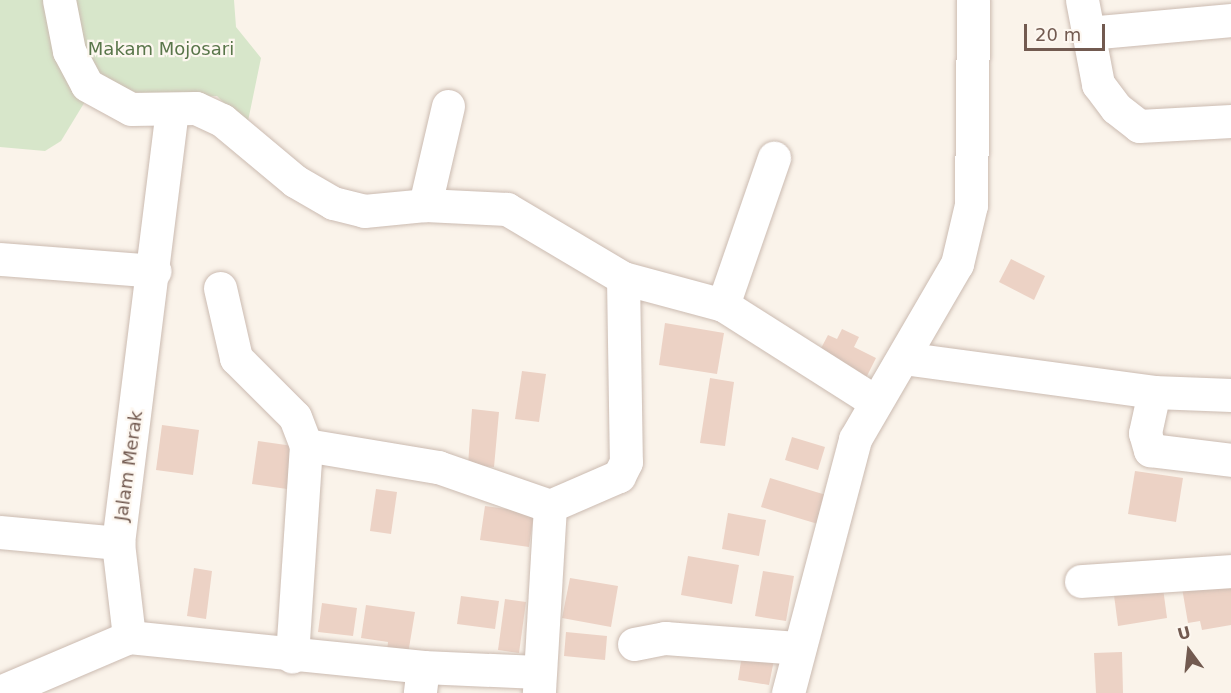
<!DOCTYPE html>
<style>
body{margin:0}
#map{position:relative;width:1231px;height:693px;overflow:hidden;background:#faf3ea;font-family:"DejaVu Sans",sans-serif}
div>[style]{position:absolute}
.green>*{inset:0;background:#d7e6ca}
.building>*{inset:0;background:#ecd2c5}
.roads{filter:drop-shadow(0 0 2px #cbbbb1) drop-shadow(0 0 2px #cbbbb1)}
.minor>*{height:33px;margin:-16.5px;padding:0 16.5px;transform-origin:16.5px;border-radius:16.5px;background:#fff}
span{translate:-50% -50%;white-space:nowrap;text-align:center;line-height:1.15;-webkit-text-stroke:4.5px #fdf7f0;paint-order:stroke}
.park-label{font-size:18px;color:#59764a}
.street-label{font-size:18px;color:#725a50}
.north{position:absolute;left:1159px;top:621px;width:60px;height:60px;-webkit-text-stroke:4px #fdf7f0;paint-order:stroke;rotate:345deg;font-size:16px;font-weight:700;line-height:24px;text-align:center;color:#725a50}
.north::after{content:'';display:block;margin:auto;width:21px;height:27px;background:#725a50;clip-path:polygon(50% 0,100% 100%,50% 72%,0 100%)}
.scale{position:absolute;left:1024px;top:24px;width:81px;height:27px;box-sizing:border-box;border:3px solid #725a50;border-top:0;padding-left:8px;font-size:18px;line-height:21px;white-space:nowrap;color:#725a50;-webkit-text-stroke:4px #fdf7f0;paint-order:stroke}
</style>
<div id="map">
<div class="green">
<div style="clip-path:polygon(0 0,49px 0,89px 95px,61px 141px,45px 151px,0 147px)"></div>
<div style="clip-path:polygon(69px 0,234px 0,236px 27px,261px 58px,247px 126px,217px 96px,154px 98px,119px 87px,88px 67px)"></div>
</div>
<div class="building">
<div style="clip-path:polygon(1011px 259px,1045px 276px,1034px 300px,999px 282px)"></div>
<div style="clip-path:polygon(665px 323px,724px 333px,717px 374px,659px 365px)"></div>
<div style="clip-path:polygon(842px 329px,859px 337px,854px 347px,876px 358px,865px 380px,817px 356px,828px 335px,837px 339px)"></div>
<div style="clip-path:polygon(522px 371px,546px 374px,539px 422px,515px 419px)"></div>
<div style="clip-path:polygon(710px 378px,734px 382px,725px 446px,700px 443px)"></div>
<div style="clip-path:polygon(472px 409px,499px 412px,494px 467px,468px 465px)"></div>
<div style="clip-path:polygon(162px 425px,199px 430px,193px 475px,156px 470px)"></div>
<div style="clip-path:polygon(792px 437px,825px 447px,818px 470px,785px 460px)"></div>
<div style="clip-path:polygon(258px 441px,293px 446px,287px 489px,252px 484px)"></div>
<div style="clip-path:polygon(1135px 471px,1183px 478px,1176px 522px,1128px 514px)"></div>
<div style="clip-path:polygon(770px 478px,826px 495px,818px 524px,761px 507px)"></div>
<div style="clip-path:polygon(376px 489px,397px 492px,391px 534px,370px 531px)"></div>
<div style="clip-path:polygon(485px 506px,534px 513px,529px 547px,480px 540px)"></div>
<div style="clip-path:polygon(728px 513px,766px 520px,759px 556px,722px 549px)"></div>
<div style="clip-path:polygon(688px 556px,739px 565px,732px 604px,681px 595px)"></div>
<div style="clip-path:polygon(194px 568px,212px 571px,206px 619px,187px 616px)"></div>
<div style="clip-path:polygon(763px 571px,794px 576px,786px 621px,755px 616px)"></div>
<div style="clip-path:polygon(570px 578px,618px 586px,611px 627px,562px 618px)"></div>
<div style="clip-path:polygon(1231px 580px,1231px 625px,1202px 630px,1200px 621px,1188px 623px,1182px 588px)"></div>
<div style="clip-path:polygon(1163px 588px,1167px 618px,1118px 626px,1114px 595px)"></div>
<div style="clip-path:polygon(461px 596px,499px 601px,495px 629px,457px 624px)"></div>
<div style="clip-path:polygon(505px 599px,526px 602px,519px 653px,498px 650px)"></div>
<div style="clip-path:polygon(322px 603px,357px 608px,353px 636px,318px 632px)"></div>
<div style="clip-path:polygon(366px 605px,415px 612px,408px 654px,387px 651px,388px 642px,361px 638px)"></div>
<div style="clip-path:polygon(566px 632px,607px 636px,605px 660px,564px 656px)"></div>
<div style="clip-path:polygon(1122px 652px,1123px 693px,1096px 693px,1094px 653px)"></div>
<div style="clip-path:polygon(742px 655px,774px 660px,769px 685px,738px 680px)"></div>
</div>
<div class="roads">
<div class="minor">
<div style="left:59px;top:0;width:52px;rotate:78.9deg"></div>
<div style="left:69px;top:51px;width:38px;rotate:62deg"></div>
<div style="left:87px;top:85px;width:50px;rotate:28.6deg"></div>
<div style="left:131px;top:109px;width:65px;rotate:-0.9deg"></div>
<div style="left:196px;top:108px;width:29px;rotate:25deg"></div>
<div style="left:222px;top:120px;width:95px;rotate:39.9deg"></div>
<div style="left:295px;top:181px;width:44px;rotate:30.1deg"></div>
<div style="left:333px;top:203px;width:32px;rotate:14deg"></div>
<div style="left:364px;top:211px;width:61px;rotate:-5.6deg"></div>
<div style="left:1082px;top:0;width:86px;rotate:79.2deg"></div>
<div style="left:1098px;top:84px;width:30px;rotate:53deg"></div>
<div style="left:1116px;top:108px;width:29px;rotate:38deg"></div>
<div style="left:1139px;top:126px;width:92px;rotate:-3.1deg"></div>
<div style="left:1088px;top:33px;width:144px;rotate:-5.2deg"></div>
<div style="left:448px;top:106px;width:102px;rotate:103.1deg"></div>
<div style="left:425px;top:205px;width:82px;rotate:2.8deg"></div>
<div style="left:507px;top:209px;width:135px;rotate:30.7deg"></div>
<div style="left:623px;top:278px;width:184px;rotate:89.1deg"></div>
<div style="left:626px;top:462px;width:16px;rotate:117deg"></div>
<div style="left:619px;top:476px;width:75px;rotate:156.5deg"></div>
<div style="left:550px;top:506px;width:187px;rotate:93.4deg"></div>
<div style="left:0;top:259px;width:155px;rotate:4.4deg"></div>
<div style="left:623px;top:278px;width:104px;rotate:15.1deg"></div>
<div style="left:723px;top:305px;width:179px;rotate:32.4deg"></div>
<div style="left:220px;top:288px;width:72px;rotate:77.1deg"></div>
<div style="left:236px;top:358px;width:83px;rotate:45deg"></div>
<div style="left:295px;top:417px;width:30px;rotate:69deg"></div>
<div style="left:306px;top:445px;width:212px;rotate:93.8deg"></div>
<div style="left:723px;top:305px;width:156px;rotate:-70.9deg"></div>
<div style="left:903px;top:358px;width:253px;rotate:7.7deg"></div>
<div style="left:1154px;top:392px;width:42px;rotate:102.4deg"></div>
<div style="left:1145px;top:433px;width:18px;rotate:74deg"></div>
<div style="left:1150px;top:450px;width:82px;rotate:7deg"></div>
<div style="left:1154px;top:392px;width:77px;rotate:2.2deg"></div>
<div style="left:306px;top:445px;width:134px;rotate:9.5deg"></div>
<div style="left:438px;top:467px;width:119px;rotate:19.2deg"></div>
<div style="left:0;top:532px;width:119px;rotate:5.3deg"></div>
<div style="left:118px;top:543px;width:437px;rotate:-82.9deg"></div>
<div style="left:118px;top:543px;width:95px;rotate:83.3deg"></div>
<div style="left:129px;top:637px;width:296px;rotate:5.8deg"></div>
<div style="left:423px;top:667px;width:26px;rotate:97deg"></div>
<div style="left:1081px;top:581px;width:150px;rotate:-3.8deg"></div>
<div style="left:634px;top:644px;width:32px;rotate:-11deg"></div>
<div style="left:665px;top:638px;width:132px;rotate:4.3deg"></div>
<div style="left:423px;top:667px;width:115px;rotate:2.5deg"></div>
<div style="left:0;top:692px;width:140px;rotate:-23.1deg"></div>
<div style="left:788px;top:693px;width:263px;rotate:-75.2deg"></div>
<div style="left:855px;top:439px;width:203px;rotate:-59.8deg"></div>
<div style="left:957px;top:264px;width:61px;rotate:-76.7deg"></div>
<div style="left:971px;top:205px;width:205px;rotate:-89.4deg"></div>
</div>
</div>
<div class="park-label">
<span style="left:161px;top:49px">Makam Mojosari</span>
</div>
<div class="street-label">
<span style="left:129px;top:466px;rotate:-82deg">Jalam Merak</span>
</div>
<div class="north">U</div>
<div class="scale">20 m</div>
</div>
